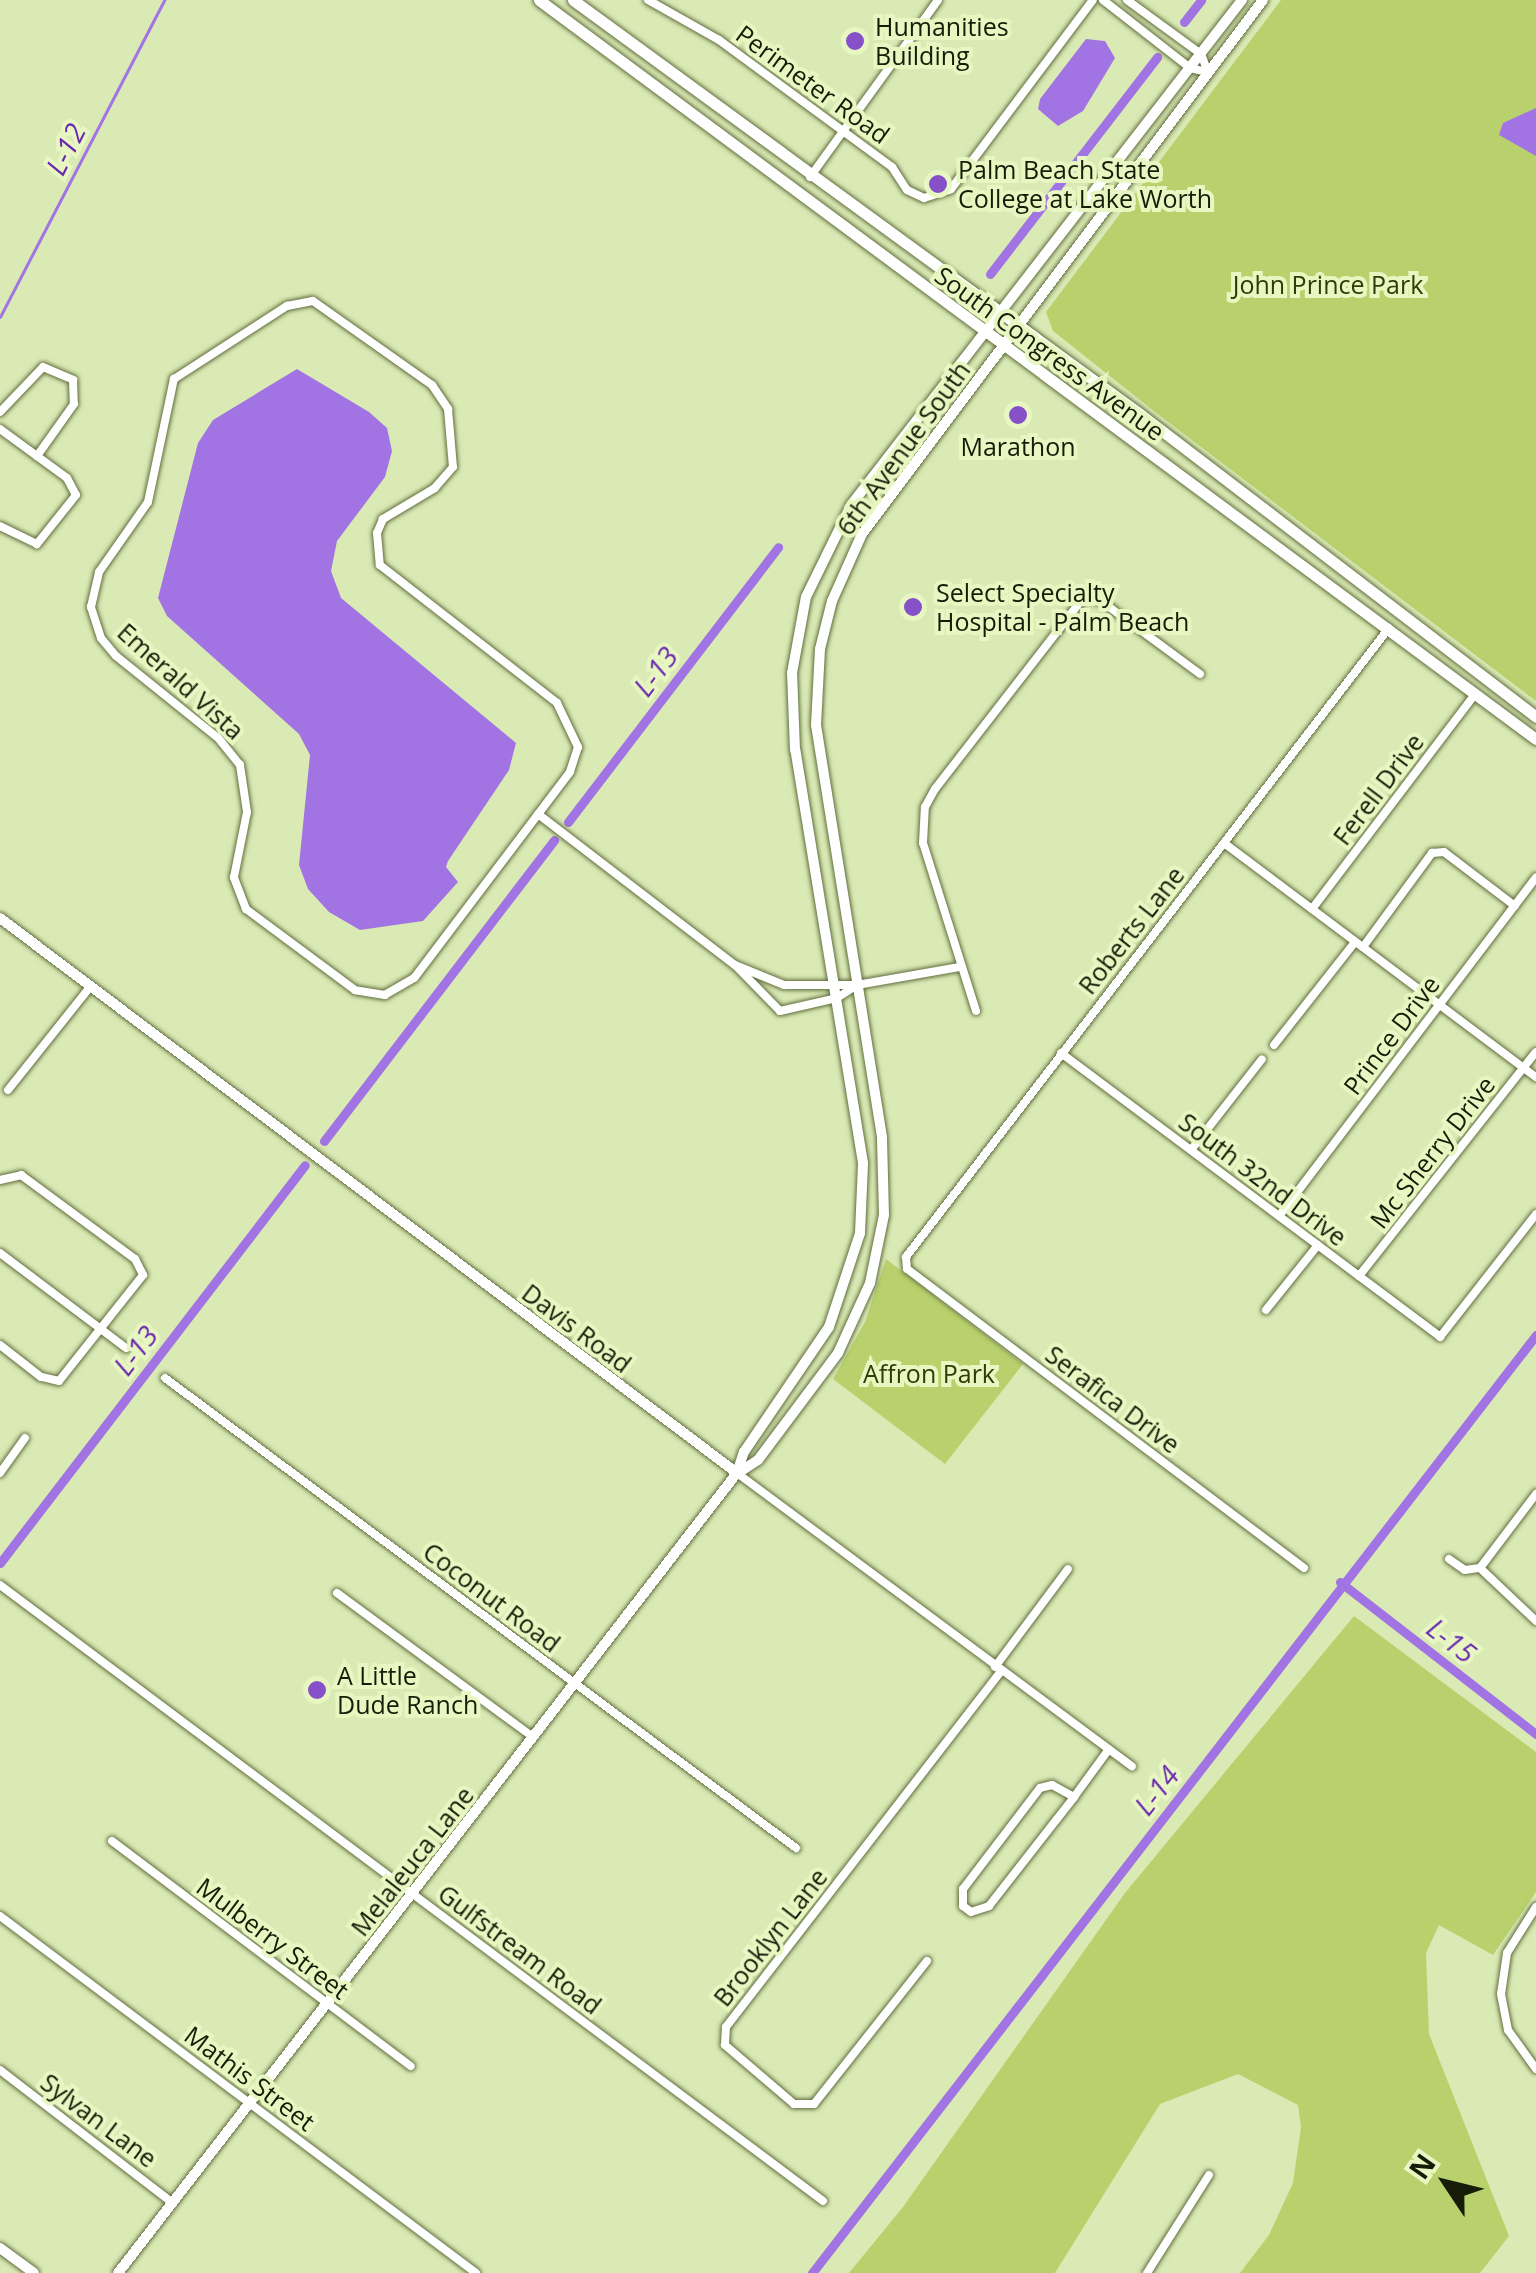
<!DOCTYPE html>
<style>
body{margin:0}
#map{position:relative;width:1536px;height:2273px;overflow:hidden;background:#daeab5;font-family:"Open Sans",sans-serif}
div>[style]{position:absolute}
.green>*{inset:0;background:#b8d16c}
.water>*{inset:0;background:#a274e3}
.stream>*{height:2.5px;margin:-1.25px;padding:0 1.25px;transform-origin:1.25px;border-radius:1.25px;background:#a274e3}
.canal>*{height:9px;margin:-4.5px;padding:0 4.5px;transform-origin:4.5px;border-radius:4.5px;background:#a274e3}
.roads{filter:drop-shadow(0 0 2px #626e3e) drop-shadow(0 0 2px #626e3e)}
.minor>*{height:8px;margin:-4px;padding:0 4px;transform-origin:4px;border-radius:4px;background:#fff}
.tertiary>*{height:10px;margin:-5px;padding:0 5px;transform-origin:5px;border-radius:5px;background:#fff}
.secondary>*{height:11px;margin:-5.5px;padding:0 5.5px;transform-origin:5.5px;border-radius:5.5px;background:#fff}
.dots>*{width:28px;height:28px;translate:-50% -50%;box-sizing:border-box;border:5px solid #e8f7c2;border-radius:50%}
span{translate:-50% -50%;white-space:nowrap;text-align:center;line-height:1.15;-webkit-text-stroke:8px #e8f7c2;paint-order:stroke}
.poi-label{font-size:25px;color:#171c08}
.left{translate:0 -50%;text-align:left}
.street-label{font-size:25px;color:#171c08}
.park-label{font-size:25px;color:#303c02}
.water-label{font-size:28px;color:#6a2aae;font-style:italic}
.north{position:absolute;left:1396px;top:2133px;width:100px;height:100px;-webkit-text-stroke:8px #e8f7c2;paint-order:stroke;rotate:305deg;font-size:28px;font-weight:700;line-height:40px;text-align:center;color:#171c08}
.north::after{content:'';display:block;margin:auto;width:35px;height:45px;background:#171c08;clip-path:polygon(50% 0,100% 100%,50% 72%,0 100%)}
</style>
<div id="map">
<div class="green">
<div style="clip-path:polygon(1281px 0,1536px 0,1536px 701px,1159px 415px,1053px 331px,1046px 312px)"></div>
<div style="clip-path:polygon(886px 1259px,1023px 1364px,945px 1464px,833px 1379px,865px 1322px)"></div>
<div style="clip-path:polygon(1354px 1616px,1536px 1752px,1536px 1892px,1493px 1955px,1439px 1925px,1426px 1953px,1429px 2034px,1509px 2236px,1480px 2273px,1240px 2273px,1269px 2235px,1293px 2183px,1301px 2127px,1298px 2105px,1238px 2074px,1160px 2104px,1055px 2273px,849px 2273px,903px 2207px,1125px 1893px)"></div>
</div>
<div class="water">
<div style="clip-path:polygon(1086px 39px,1105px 41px,1115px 58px,1083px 111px,1058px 126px,1038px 109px,1040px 99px)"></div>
<div style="clip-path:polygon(1536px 108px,1536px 156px,1499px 135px,1503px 123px)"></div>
<div style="clip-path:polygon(297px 369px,369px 412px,387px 428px,392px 451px,385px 477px,337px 541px,331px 571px,341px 598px,516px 743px,509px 770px,448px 861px,446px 867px,458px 882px,423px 921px,360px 930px,329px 912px,308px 889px,299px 865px,310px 755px,299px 734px,167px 616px,158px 598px,198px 443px,213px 420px)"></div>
</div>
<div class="stream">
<div style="left:0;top:317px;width:357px;rotate:-62.6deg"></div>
</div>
<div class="canal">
<div style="left:1184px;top:22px;width:28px;rotate:-52deg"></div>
<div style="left:990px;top:274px;width:274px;rotate:-52.4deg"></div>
<div style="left:568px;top:822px;width:346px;rotate:-52.6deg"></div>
<div style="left:324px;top:1141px;width:379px;rotate:-52.6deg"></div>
<div style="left:0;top:1563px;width:501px;rotate:-52.54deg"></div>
<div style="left:1340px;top:1582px;width:248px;rotate:37.8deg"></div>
<div style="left:812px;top:2273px;width:1185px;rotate:-52.34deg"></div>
</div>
<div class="roads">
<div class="minor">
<div style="left:648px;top:0;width:81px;rotate:29.4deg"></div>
<div style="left:719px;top:40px;width:215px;rotate:36.3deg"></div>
<div style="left:892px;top:167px;width:27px;rotate:57deg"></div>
<div style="left:907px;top:190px;width:19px;rotate:25deg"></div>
<div style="left:924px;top:198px;width:28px;rotate:-18deg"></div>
<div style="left:951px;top:189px;width:236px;rotate:-53.1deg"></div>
<div style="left:1103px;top:0;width:110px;rotate:38deg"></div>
<div style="left:1190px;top:68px;width:18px;rotate:13deg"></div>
<div style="left:1127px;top:0;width:92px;rotate:36.1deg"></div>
<div style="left:1201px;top:54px;width:19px;rotate:69deg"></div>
<div style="left:810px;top:177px;width:218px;rotate:-54.1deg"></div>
<div style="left:313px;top:301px;width:146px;rotate:35.2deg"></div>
<div style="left:432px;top:385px;width:29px;rotate:56deg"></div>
<div style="left:448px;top:409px;width:58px;rotate:85.1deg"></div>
<div style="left:453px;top:467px;width:28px;rotate:131deg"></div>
<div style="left:435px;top:488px;width:61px;rotate:149.2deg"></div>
<div style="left:383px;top:519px;width:15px;rotate:113deg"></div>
<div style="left:377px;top:533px;width:32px;rotate:85deg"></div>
<div style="left:380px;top:565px;width:224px;rotate:37.9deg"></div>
<div style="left:557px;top:703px;width:49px;rotate:64.5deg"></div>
<div style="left:578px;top:747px;width:26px;rotate:108deg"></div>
<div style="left:570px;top:772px;width:258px;rotate:127.1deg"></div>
<div style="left:414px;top:978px;width:34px;rotate:150deg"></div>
<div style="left:385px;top:995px;width:30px;rotate:-171deg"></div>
<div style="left:355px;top:990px;width:136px;rotate:-143.4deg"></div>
<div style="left:246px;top:909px;width:34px;rotate:-111deg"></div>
<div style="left:234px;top:877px;width:66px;rotate:-78.7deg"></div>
<div style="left:247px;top:812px;width:48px;rotate:-98.5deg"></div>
<div style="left:240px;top:765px;width:35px;rotate:-129deg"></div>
<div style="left:218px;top:738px;width:131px;rotate:-141.2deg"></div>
<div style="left:116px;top:656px;width:23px;rotate:-130deg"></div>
<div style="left:101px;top:638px;width:33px;rotate:-108deg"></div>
<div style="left:91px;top:607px;width:36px;rotate:-77deg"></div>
<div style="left:99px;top:572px;width:85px;rotate:-55deg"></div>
<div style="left:148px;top:502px;width:126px;rotate:-78.1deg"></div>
<div style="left:174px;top:379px;width:135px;rotate:-32.9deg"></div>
<div style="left:287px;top:306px;width:26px;rotate:-11deg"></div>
<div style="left:0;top:412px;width:62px;rotate:-46.3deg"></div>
<div style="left:43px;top:367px;width:33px;rotate:23deg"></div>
<div style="left:73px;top:380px;width:24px;rotate:88deg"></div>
<div style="left:74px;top:404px;width:64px;rotate:125.4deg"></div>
<div style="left:0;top:429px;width:83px;rotate:36.2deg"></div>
<div style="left:67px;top:478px;width:19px;rotate:62deg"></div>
<div style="left:76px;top:495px;width:63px;rotate:128.5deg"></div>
<div style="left:37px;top:544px;width:41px;rotate:-154.1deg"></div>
<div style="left:538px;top:814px;width:248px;rotate:37.5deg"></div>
<div style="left:735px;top:965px;width:53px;rotate:22.2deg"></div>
<div style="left:784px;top:985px;width:73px"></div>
<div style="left:857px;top:985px;width:104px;rotate:-10deg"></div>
<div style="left:1224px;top:843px;width:390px;rotate:36.9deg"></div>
<div style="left:1312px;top:909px;width:270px;rotate:-52.8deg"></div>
<div style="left:1363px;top:947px;width:117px;rotate:-53.7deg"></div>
<div style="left:1432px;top:853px;width:12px;rotate:-5deg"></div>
<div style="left:1444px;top:852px;width:89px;rotate:37.3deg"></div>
<div style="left:735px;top:965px;width:64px;rotate:45.6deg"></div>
<div style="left:780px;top:1011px;width:58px;rotate:-12.8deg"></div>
<div style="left:837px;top:998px;width:24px;rotate:-33deg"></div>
<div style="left:976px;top:1011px;width:176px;rotate:-107.5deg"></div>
<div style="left:923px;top:843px;width:36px;rotate:-87deg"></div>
<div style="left:925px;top:807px;width:21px;rotate:-61deg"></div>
<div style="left:935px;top:789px;width:243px;rotate:-52.2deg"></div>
<div style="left:1084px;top:597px;width:17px;rotate:13deg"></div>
<div style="left:1101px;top:601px;width:123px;rotate:36.4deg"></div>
<div style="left:1274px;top:1045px;width:131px;rotate:-51.8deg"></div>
<div style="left:1061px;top:1053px;width:474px;rotate:36.8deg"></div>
<div style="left:1440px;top:1337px;width:156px;rotate:-52deg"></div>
<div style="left:8px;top:1090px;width:132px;rotate:-51.5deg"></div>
<div style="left:1191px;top:1150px;width:115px;rotate:-52deg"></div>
<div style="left:0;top:1180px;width:22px;rotate:-13deg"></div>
<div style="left:21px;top:1175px;width:142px;rotate:36.4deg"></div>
<div style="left:135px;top:1259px;width:18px;rotate:63deg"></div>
<div style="left:143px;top:1275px;width:135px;rotate:128.4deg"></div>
<div style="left:59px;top:1381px;width:18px;rotate:-167deg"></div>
<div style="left:41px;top:1377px;width:52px;rotate:-142deg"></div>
<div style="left:1279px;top:1216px;width:425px;rotate:-52.8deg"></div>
<div style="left:0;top:1253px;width:158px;rotate:37deg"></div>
<div style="left:1359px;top:1276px;width:285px;rotate:-51.7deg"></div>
<div style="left:1266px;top:1310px;width:83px;rotate:-51.3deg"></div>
<div style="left:165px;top:1378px;width:787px;rotate:36.68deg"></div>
<div style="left:0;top:1473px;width:43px;rotate:-54.5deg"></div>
<div style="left:737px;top:1473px;width:492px;rotate:36.6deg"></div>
<div style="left:1449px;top:1559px;width:19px;rotate:35deg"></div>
<div style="left:1465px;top:1570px;width:15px;rotate:-8deg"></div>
<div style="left:1480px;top:1568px;width:93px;rotate:-52.9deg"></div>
<div style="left:1304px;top:1568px;width:497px;rotate:-143deg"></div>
<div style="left:907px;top:1269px;width:12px;rotate:-95deg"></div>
<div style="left:906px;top:1257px;width:793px;rotate:-52.48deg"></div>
<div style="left:1480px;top:1568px;width:77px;rotate:43.4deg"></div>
<div style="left:0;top:1585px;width:1028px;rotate:36.81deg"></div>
<div style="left:337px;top:1593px;width:243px;rotate:36.3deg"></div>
<div style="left:995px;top:1667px;width:122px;rotate:-53.3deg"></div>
<div style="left:1074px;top:1797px;width:25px;rotate:-151deg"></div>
<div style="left:1052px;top:1785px;width:12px;rotate:166deg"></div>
<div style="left:1040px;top:1788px;width:127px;rotate:127.3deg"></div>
<div style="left:963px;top:1889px;width:17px;rotate:90deg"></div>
<div style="left:963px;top:1906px;width:10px;rotate:37deg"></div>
<div style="left:971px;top:1912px;width:19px;rotate:-18deg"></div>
<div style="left:989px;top:1906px;width:110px;rotate:-52deg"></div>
<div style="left:1057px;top:1819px;width:28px;rotate:-52deg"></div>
<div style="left:1074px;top:1797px;width:59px;rotate:-53.9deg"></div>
<div style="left:112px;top:1841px;width:374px;rotate:37deg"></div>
<div style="left:1536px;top:1907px;width:54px;rotate:122.2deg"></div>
<div style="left:1507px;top:1953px;width:41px;rotate:98.3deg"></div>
<div style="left:1501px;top:1994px;width:37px;rotate:79deg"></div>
<div style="left:1508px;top:2030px;width:48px;rotate:54.3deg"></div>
<div style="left:0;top:1916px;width:595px;rotate:36.87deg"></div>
<div style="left:927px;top:1961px;width:182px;rotate:128.3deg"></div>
<div style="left:814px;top:2104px;width:20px;rotate:180deg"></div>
<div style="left:794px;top:2104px;width:91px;rotate:-139.5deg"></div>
<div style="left:725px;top:2045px;width:18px;rotate:-87deg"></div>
<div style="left:726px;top:2027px;width:450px;rotate:-52.3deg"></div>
<div style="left:0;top:2070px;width:218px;rotate:37.6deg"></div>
<div style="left:1147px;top:2273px;width:116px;rotate:-57.7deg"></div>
</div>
<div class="tertiary">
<div style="left:0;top:918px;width:923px;rotate:36.98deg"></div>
<div style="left:738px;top:1473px;width:24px;rotate:-33deg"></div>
<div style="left:758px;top:1460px;width:134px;rotate:-53.2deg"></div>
<div style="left:838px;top:1353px;width:77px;rotate:-65.4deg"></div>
<div style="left:870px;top:1283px;width:69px;rotate:-78.4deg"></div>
<div style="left:884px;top:1215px;width:78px;rotate:-91.5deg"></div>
<div style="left:882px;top:1137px;width:417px;rotate:-99.1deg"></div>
<div style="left:816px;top:725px;width:76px;rotate:-87deg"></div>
<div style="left:820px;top:649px;width:49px;rotate:-76deg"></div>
<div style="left:832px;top:601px;width:73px;rotate:-65.9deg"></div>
<div style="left:862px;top:534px;width:668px;rotate:-53.1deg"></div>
<div style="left:0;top:2248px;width:42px;rotate:36.3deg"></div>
<div style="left:118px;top:2273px;width:1012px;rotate:-52.27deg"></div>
<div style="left:737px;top:1473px;width:22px;rotate:-72deg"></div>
<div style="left:744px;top:1452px;width:151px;rotate:-55.8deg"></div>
<div style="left:829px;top:1327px;width:99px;rotate:-71.7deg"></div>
<div style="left:860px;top:1233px;width:70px;rotate:-87.5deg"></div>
<div style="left:863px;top:1163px;width:419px;rotate:-99.3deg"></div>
<div style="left:795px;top:750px;width:77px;rotate:-92.2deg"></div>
<div style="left:792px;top:673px;width:77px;rotate:-79.6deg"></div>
<div style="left:806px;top:597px;width:102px;rotate:-63.9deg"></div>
<div style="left:851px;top:505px;width:639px;rotate:-52.25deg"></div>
</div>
<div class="secondary">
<div style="left:539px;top:0;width:1241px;rotate:36.55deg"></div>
<div style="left:573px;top:0;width:702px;rotate:36.14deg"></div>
<div style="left:1140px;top:414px;width:499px;rotate:37.4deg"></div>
</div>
</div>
<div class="dots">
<div style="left:855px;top:41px;background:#8550c8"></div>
<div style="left:938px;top:184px;background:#8550c8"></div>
<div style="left:1018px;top:415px;background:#8550c8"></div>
<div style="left:913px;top:607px;background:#8550c8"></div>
<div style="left:317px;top:1690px;background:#8550c8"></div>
</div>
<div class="poi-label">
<span class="left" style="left:875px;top:41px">Humanities<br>Building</span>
<span class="left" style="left:958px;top:184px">Palm Beach State<br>College at Lake Worth</span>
<span style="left:1018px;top:446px">Marathon</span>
<span class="left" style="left:936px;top:607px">Select Specialty<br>Hospital - Palm Beach</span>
<span class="left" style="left:337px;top:1690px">A Little<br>Dude Ranch</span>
</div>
<div class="street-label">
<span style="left:813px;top:84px;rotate:36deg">Perimeter Road</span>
<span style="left:1050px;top:353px;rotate:36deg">South Congress Avenue</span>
<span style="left:903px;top:448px;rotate:-54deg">6th Avenue South</span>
<span style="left:181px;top:681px;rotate:42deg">Emerald Vista</span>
<span style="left:1378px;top:789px;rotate:-53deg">Ferell Drive</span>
<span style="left:1131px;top:930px;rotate:-52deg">Roberts Lane</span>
<span style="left:1391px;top:1035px;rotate:-53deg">Prince Drive</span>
<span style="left:1432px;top:1152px;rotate:-52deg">Mc Sherry Drive</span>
<span style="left:1263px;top:1179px;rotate:37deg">South 32nd Drive</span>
<span style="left:577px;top:1328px;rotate:37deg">Davis Road</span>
<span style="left:1113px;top:1399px;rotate:37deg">Serafica Drive</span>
<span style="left:492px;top:1597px;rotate:37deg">Coconut Road</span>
<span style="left:412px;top:1861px;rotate:-52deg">Melaleuca Lane</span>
<span style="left:770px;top:1937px;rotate:-52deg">Brooklyn Lane</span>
<span style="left:273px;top:1938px;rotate:37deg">Mulberry Street</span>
<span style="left:520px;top:1949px;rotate:37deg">Gulfstream Road</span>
<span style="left:250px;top:2078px;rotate:37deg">Mathis Street</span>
<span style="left:99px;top:2120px;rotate:37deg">Sylvan Lane</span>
</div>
<div class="park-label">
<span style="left:1328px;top:284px">John Prince Park</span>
<span style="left:929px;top:1373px">Affron Park</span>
</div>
<div class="water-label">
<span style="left:65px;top:149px;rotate:-63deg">L-12</span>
<span style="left:655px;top:671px;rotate:-53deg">L-13</span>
<span style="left:135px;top:1350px;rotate:-53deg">L-13</span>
<span style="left:1452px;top:1640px;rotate:38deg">L-15</span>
<span style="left:1156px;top:1790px;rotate:-52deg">L-14</span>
</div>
<div class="north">N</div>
</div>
